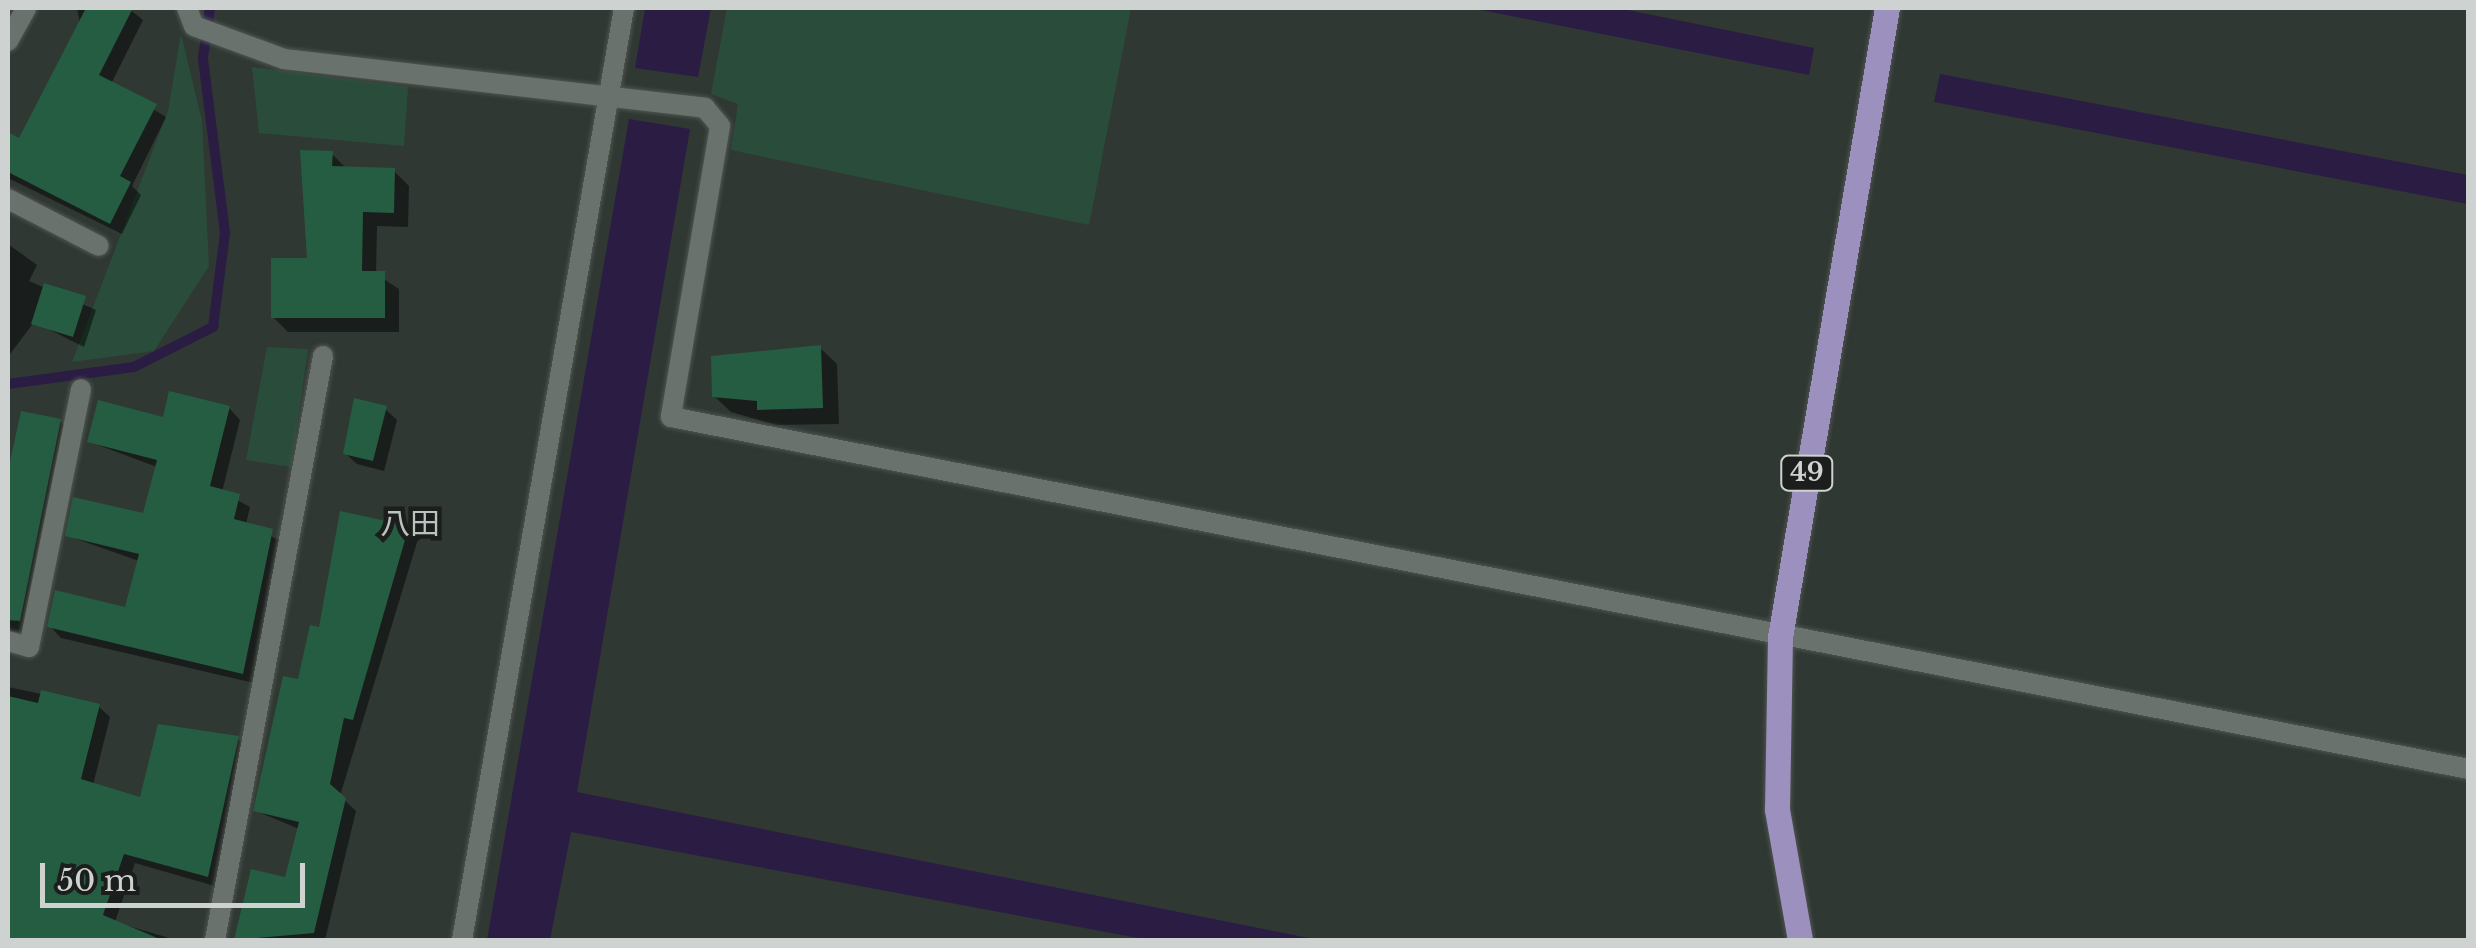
<!DOCTYPE html>
<meta charset="utf-8">
<style>
body{margin:0}
#map{position:relative;width:2476px;height:948px;overflow:hidden;background:#303833;font-family:"Libre Baskerville","Noto Sans JP",serif}
div>[style]{position:absolute}
.green>*{inset:0;background:#2a4d3b}
.water>*{inset:0;background:#2b1c44}
.shadow>*{inset:0;background:#0007}
.stream>*{height:10px;margin:-5px;padding:0 5px;transform-origin:5px;border-radius:5px;background:#2b1c44}
.building>*{inset:0;background:#255d42}
.roads{filter:drop-shadow(0 0 2px #4f5551) drop-shadow(0 0 2px #4f5551)}
.minor>*{height:20px;margin:-10px;padding:0 10px;transform-origin:10px;border-radius:10px;background:#69726d}
.primary>*{height:25px;margin:-12.5px;padding:0 12.5px;transform-origin:12.5px;border-radius:12.5px;background:#9c90be}
span{translate:-50% -50%;white-space:nowrap;text-align:center;line-height:1.15;-webkit-text-stroke:9px #1b1e1c;paint-order:stroke}
.shield-label span{padding:2px 8px;background:#1b1e1c;border:2px solid;border-radius:8px;-webkit-text-stroke-width:0}
.shield-label{font-size:25px;color:#ced2d0;font-weight:700}
.neighbourhood-label{font-size:30px;color:#bac3be}
.frame{position:absolute;inset:0;border:10px solid #ced2d0;pointer-events:none}
.scale{position:absolute;left:40px;top:863px;width:265px;height:45px;box-sizing:border-box;border:5px solid #ced2d0;border-top:0;padding-left:12px;font-size:30px;line-height:35px;white-space:nowrap;color:#ced2d0;-webkit-text-stroke:8px #1b1e1c;paint-order:stroke}
</style>
<div id="map">
<div class="green">
<div style="clip-path:polygon(727px 8px,1131px 8px,1089px 225px,731px 150px,738px 104px,711px 94px)"></div>
<div style="clip-path:polygon(181px 34px,202px 121px,209px 266px,154px 351px,72px 362px,168px 111px)"></div>
<div style="clip-path:polygon(252px 67px,408px 87px,404px 146px,259px 133px)"></div>
<div style="clip-path:polygon(267px 347px,308px 349px,291px 467px,246px 460px)"></div>
</div>
<div class="water">
<div style="clip-path:polygon(645px 8px,711px 8px,698px 77px,635px 68px)"></div>
<div style="clip-path:polygon(1471px 8px,1618px 8px,1814px 48px,1809px 75px)"></div>
<div style="clip-path:polygon(1940px 74px,2468px 175px,2468px 204px,1934px 102px)"></div>
<div style="clip-path:polygon(629px 119px,690px 129px,577px 792px,1319px 940px,1149px 940px,571px 832px,550px 940px,487px 940px)"></div>
</div>
<div class="shadow">
<div style="clip-path:polygon(77px 8px,128px 8px,143px 20px,111px 84px,166px 117px,132px 186px,141px 195px,122px 234px,8px 178px,8px 135px,20px 141px,80px 24px)"></div>
<div style="clip-path:polygon(332px 154px,347px 169px,394px 171px,409px 186px,408px 227px,377px 226px,376px 274px,399px 289px,399px 332px,288px 332px,273px 317px,310px 261px)"></div>
<div style="clip-path:polygon(8px 244px,37px 265px,29px 281px,96px 310px,84px 347px,42px 326px,46px 306px,8px 357px)"></div>
<div style="clip-path:polygon(820px 348px,837px 364px,839px 424px,776px 425px,731px 412px,714px 396px)"></div>
<div style="clip-path:polygon(229px 408px,240px 420px,222px 492px,250px 507px,246px 524px,283px 542px,254px 683px,61px 638px,50px 626px,127px 610px,139px 561px,68px 536px,145px 516px,157px 467px,90px 442px)"></div>
<div style="clip-path:polygon(385px 409px,397px 420px,384px 471px,357px 464px,345px 453px)"></div>
<div style="clip-path:polygon(60px 421px,71px 432px,30px 635px,8px 630px,8px 469px)"></div>
<div style="clip-path:polygon(407px 528px,418px 539px,340px 796px,356px 811px,325px 940px,237px 940px,253px 872px,287px 880px,299px 829px,256px 811px,300px 682px,321px 630px)"></div>
<div style="clip-path:polygon(8px 687px,98px 706px,110px 717px,93px 785px,142px 800px,238px 739px,249px 750px,218px 887px,135px 863px,115px 922px,176px 940px,8px 940px)"></div>
</div>
<div class="stream">
<div style="left:8px;top:384px;width:127px;rotate:-7.7deg"></div>
<div style="left:134px;top:367px;width:89px;rotate:-26.9deg"></div>
<div style="left:213px;top:327px;width:95px;rotate:-82.7deg"></div>
<div style="left:225px;top:233px;width:176px;rotate:-97.2deg"></div>
<div style="left:203px;top:58px;width:50px;rotate:-82deg"></div>
</div>
<div class="building">
<div style="clip-path:polygon(86px 8px,133px 8px,99px 75px,157px 104px,120px 176px,131px 182px,110px 224px,8px 172px,8px 132px,19px 138px)"></div>
<div style="clip-path:polygon(300px 150px,333px 151px,332px 166px,395px 168px,394px 213px,363px 212px,362px 271px,385px 271px,385px 318px,271px 318px,271px 258px,307px 258px)"></div>
<div style="clip-path:polygon(44px 283px,86px 296px,73px 337px,31px 324px)"></div>
<div style="clip-path:polygon(821px 345px,823px 408px,757px 410px,757px 401px,712px 397px,711px 356px)"></div>
<div style="clip-path:polygon(169px 391px,230px 406px,210px 486px,240px 494px,234px 519px,273px 529px,243px 674px,47px 627px,55px 590px,125px 607px,139px 554px,65px 536px,73px 497px,143px 513px,157px 460px,87px 442px,98px 400px,163px 417px)"></div>
<div style="clip-path:polygon(354px 398px,387px 406px,373px 461px,343px 454px)"></div>
<div style="clip-path:polygon(21px 411px,61px 419px,20px 621px,8px 620px,8px 471px)"></div>
<div style="clip-path:polygon(340px 511px,409px 526px,353px 720px,344px 718px,330px 784px,346px 798px,314px 933px,234px 940px,251px 869px,285px 877px,299px 822px,253px 811px,283px 676px,298px 679px,310px 625px,319px 627px)"></div>
<div style="clip-path:polygon(41px 690px,100px 704px,81px 779px,140px 797px,158px 724px,239px 736px,208px 877px,124px 854px,103px 915px,162px 940px,8px 940px,8px 696px,38px 703px)"></div>
</div>
<div class="roads">
<div class="minor">
<div style="left:187px;top:8px;width:19px;rotate:69deg"></div>
<div style="left:194px;top:26px;width:96px;rotate:20.1deg"></div>
<div style="left:284px;top:59px;width:424px;rotate:6.6deg"></div>
<div style="left:705px;top:108px;width:23px;rotate:50deg"></div>
<div style="left:720px;top:126px;width:295px;rotate:99.6deg"></div>
<div style="left:671px;top:417px;width:1831px;rotate:11.08deg"></div>
<div style="left:8px;top:41px;width:38px;rotate:-61deg"></div>
<div style="left:8px;top:199px;width:102px;rotate:27.3deg"></div>
<div style="left:8px;top:641px;width:22px;rotate:16deg"></div>
<div style="left:29px;top:647px;width:263px;rotate:-78.6deg"></div>
<div style="left:215px;top:940px;width:594px;rotate:-79.52deg"></div>
<div style="left:462px;top:940px;width:946px;rotate:-80.14deg"></div>
</div>
<div class="primary">
<div style="left:1800px;top:940px;width:133px;rotate:-100deg"></div>
<div style="left:1777px;top:809px;width:172px;rotate:-89deg"></div>
<div style="left:1780px;top:637px;width:638px;rotate:-80.35deg"></div>
</div>
</div>
<div class="shield-label">
<span style="left:1807px;top:473px">49</span>
</div>
<div class="neighbourhood-label">
<span style="left:410px;top:524px">八田</span>
</div>
<div class="frame"></div>
<div class="scale">50 m</div>
</div>
